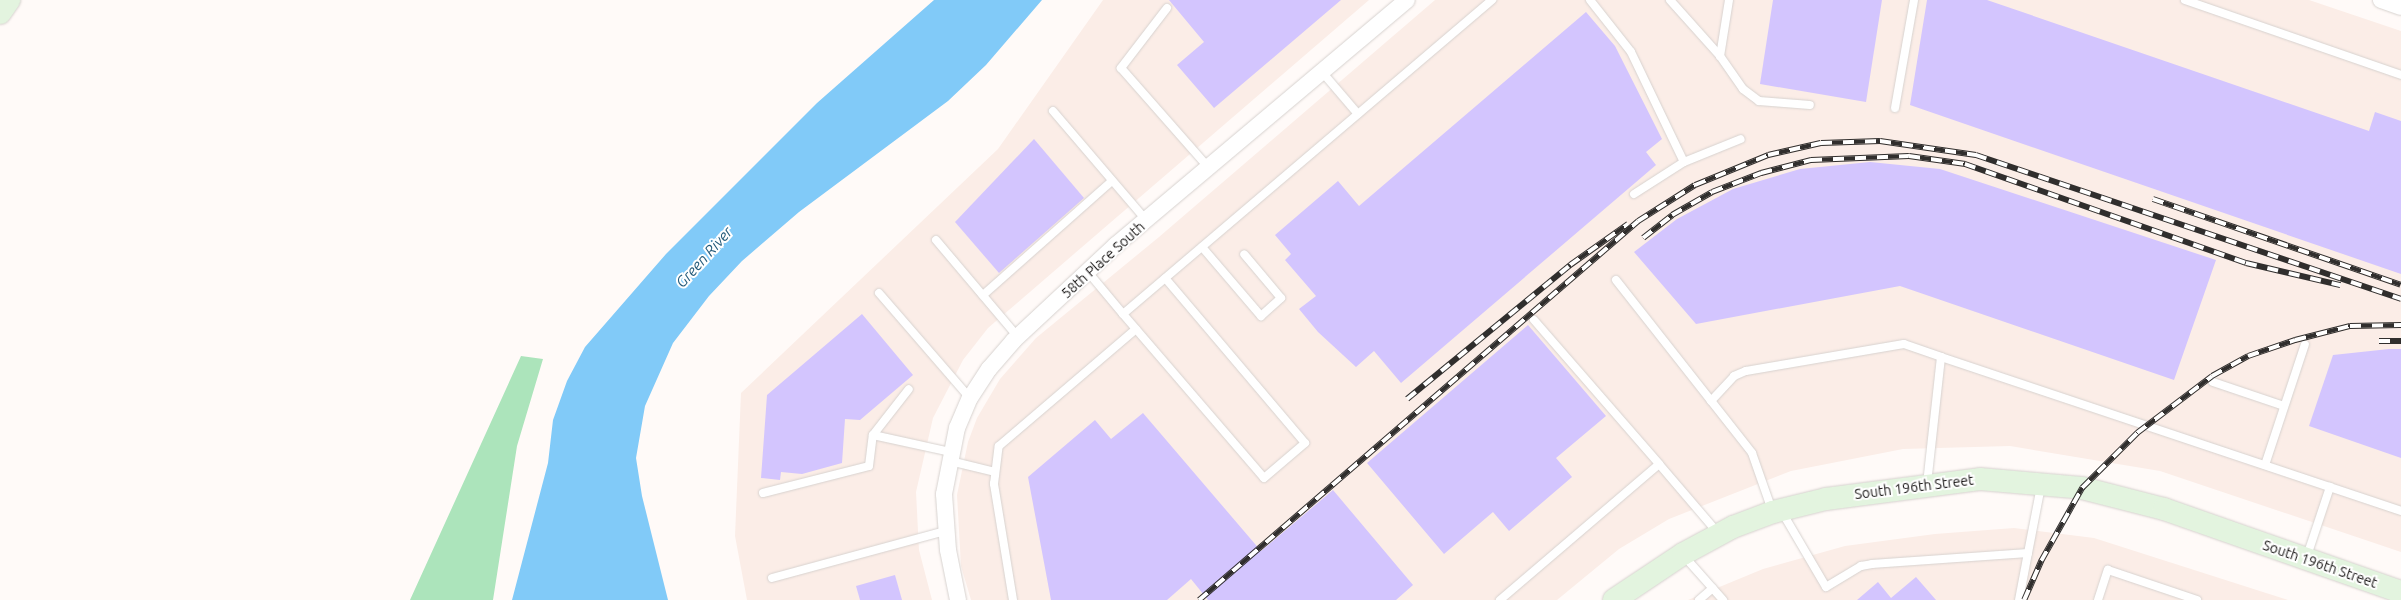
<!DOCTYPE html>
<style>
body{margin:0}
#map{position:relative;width:2401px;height:600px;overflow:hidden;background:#fffaf8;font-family:Ubuntu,sans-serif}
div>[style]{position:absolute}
.built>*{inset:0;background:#fbede7}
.green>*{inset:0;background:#ace4bb}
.water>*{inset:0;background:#81caf8}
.building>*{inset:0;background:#d3c5fe}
.roads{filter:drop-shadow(0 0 1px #d7d2cf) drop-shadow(0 0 1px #d7d2cf)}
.lane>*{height:8px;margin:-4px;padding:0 4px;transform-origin:4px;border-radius:4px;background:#fff}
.street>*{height:16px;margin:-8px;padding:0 8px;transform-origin:8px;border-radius:8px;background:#fff}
.secondary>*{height:22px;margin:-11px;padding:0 11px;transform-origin:11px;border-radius:11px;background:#e3f4df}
.rail>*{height:5.5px;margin-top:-2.75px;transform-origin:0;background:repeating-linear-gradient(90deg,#fff 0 11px,#302e2d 0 22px);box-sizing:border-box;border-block:1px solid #302e2d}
span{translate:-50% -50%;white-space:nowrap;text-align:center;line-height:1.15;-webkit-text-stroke:4px #fff;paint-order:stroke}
.street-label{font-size:14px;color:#191716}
.water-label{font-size:15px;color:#255c7b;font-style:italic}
</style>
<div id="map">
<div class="built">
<div style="clip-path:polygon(1103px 0,1369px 0,988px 328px,963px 360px,933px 418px,916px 492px,919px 550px,932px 600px,747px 600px,735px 536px,741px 393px,998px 149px)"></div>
<div style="clip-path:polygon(1435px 0,2309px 0,2401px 31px,2401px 552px,2160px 471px,2010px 446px,1903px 449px,1791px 471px,1669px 519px,1619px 549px,1557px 600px,971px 600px,961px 566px,957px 495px,968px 442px,977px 418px,1000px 379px,1036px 338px,1159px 237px)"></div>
<div style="clip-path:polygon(2014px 528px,2094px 538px,2288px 600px,1688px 600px,1763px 569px,1845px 546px,1935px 534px)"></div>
</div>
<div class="green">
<div style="clip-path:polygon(521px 356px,543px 359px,517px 446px,493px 600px,410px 600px)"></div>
</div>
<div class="water">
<div style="clip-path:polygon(934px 0,1042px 0,986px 65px,948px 101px,799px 212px,742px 261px,709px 296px,673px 343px,645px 406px,636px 458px,642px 496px,668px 600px,512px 600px,548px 463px,553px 420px,567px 381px,585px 347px,666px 254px,817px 103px)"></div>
</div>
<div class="building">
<div style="clip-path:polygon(1169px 0,1341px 0,1214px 108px,1177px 65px,1204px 42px)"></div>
<div style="clip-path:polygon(1773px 0,1882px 0,1866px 102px,1760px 84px)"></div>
<div style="clip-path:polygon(1927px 0,1987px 0,2369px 131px,2375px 112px,2401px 121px,2401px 274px,1910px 105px)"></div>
<div style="clip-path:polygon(1586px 12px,1615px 46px,1662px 139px,1646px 152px,1656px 165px,1401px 383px,1374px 351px,1356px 367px,1318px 332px,1299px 309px,1316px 296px,1285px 260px,1291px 254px,1275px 235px,1338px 181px,1359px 206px)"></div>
<div style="clip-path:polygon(1034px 139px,1084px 198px,999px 273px,955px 222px)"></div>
<div style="clip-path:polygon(1870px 162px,1940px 169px,2216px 260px,2174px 380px,1900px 286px,1696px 324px,1634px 252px,1677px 219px,1733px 189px,1800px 169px)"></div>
<div style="clip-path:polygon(862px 314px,913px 375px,860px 420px,845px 419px,842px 463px,802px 474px,781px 472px,780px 480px,761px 478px,767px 395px)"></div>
<div style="clip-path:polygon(1528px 325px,1606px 416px,1556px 458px,1572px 477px,1509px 531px,1493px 512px,1444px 554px,1367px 463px)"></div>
<div style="clip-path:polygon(2389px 349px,2401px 349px,2401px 458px,2309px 426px,2333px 355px)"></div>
<div style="clip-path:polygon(1143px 413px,1261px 551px,1333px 490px,1413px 585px,1396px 600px,1208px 600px,1191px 579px,1167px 600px,1051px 600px,1028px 477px,1095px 420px,1111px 439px)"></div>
<div style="clip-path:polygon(895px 575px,902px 600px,860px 600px,856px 586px)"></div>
<div style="clip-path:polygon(1916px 577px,1936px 600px,1857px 600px,1878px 582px,1891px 598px)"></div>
</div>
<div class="roads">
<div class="lane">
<div style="left:1590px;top:0;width:66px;rotate:51.7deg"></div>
<div style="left:1631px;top:52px;width:122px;rotate:64.3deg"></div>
<div style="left:1670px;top:0;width:75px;rotate:48.2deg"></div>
<div style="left:1729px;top:0;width:57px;rotate:99.1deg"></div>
<div style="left:1720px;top:56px;width:40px;rotate:55.1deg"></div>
<div style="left:1743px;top:89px;width:20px;rotate:37deg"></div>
<div style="left:1759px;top:101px;width:51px;rotate:4.5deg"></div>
<div style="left:2185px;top:0;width:229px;rotate:19.1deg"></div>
<div style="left:1167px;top:8px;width:76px;rotate:127.5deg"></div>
<div style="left:1121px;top:68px;width:133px;rotate:48.7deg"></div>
<div style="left:1322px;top:72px;width:55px;rotate:49.4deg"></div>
<div style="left:1895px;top:108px;width:110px;rotate:-80deg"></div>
<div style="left:1053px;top:111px;width:143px;rotate:49.5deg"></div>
<div style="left:1634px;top:194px;width:59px;rotate:-32.6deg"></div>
<div style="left:1684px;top:162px;width:61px;rotate:-22deg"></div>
<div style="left:936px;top:240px;width:127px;rotate:49.8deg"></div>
<div style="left:1202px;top:247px;width:91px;rotate:49.5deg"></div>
<div style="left:1261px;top:316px;width:27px;rotate:-42deg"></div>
<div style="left:1281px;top:298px;width:57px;rotate:-130.1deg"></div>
<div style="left:1088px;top:272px;width:55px;rotate:50.2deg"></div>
<div style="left:1123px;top:314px;width:485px;rotate:-40.4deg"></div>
<div style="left:1616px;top:280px;width:220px;rotate:51.8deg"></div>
<div style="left:1752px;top:453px;width:60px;rotate:70.7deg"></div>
<div style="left:879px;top:293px;width:139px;rotate:49.1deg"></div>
<div style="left:983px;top:295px;width:172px;rotate:-41.5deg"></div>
<div style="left:1123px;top:314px;width:216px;rotate:49.3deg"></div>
<div style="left:1264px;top:478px;width:54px;rotate:-40.5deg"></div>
<div style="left:1305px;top:443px;width:216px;rotate:-130.3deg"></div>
<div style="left:1534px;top:320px;width:191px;rotate:49deg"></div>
<div style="left:1941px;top:357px;width:485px;rotate:18.5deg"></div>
<div style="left:2213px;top:382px;width:75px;rotate:18.7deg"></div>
<div style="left:1711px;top:401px;width:34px;rotate:-47deg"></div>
<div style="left:1734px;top:376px;width:13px;rotate:-23deg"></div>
<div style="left:1746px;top:371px;width:160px;rotate:-9.7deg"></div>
<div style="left:1904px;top:344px;width:39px;rotate:19deg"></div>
<div style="left:1941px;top:357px;width:128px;rotate:96.3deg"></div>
<div style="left:873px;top:435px;width:80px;rotate:12.3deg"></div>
<div style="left:950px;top:461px;width:46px;rotate:13.7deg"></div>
<div style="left:2265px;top:465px;width:127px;rotate:-71.7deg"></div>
<div style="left:763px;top:493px;width:109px;rotate:-14.3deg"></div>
<div style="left:869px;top:466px;width:31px;rotate:-83deg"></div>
<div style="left:873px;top:435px;width:58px;rotate:-52deg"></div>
<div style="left:1782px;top:512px;width:87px;rotate:59.6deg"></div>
<div style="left:1826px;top:587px;width:41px;rotate:-31deg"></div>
<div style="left:1861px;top:566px;width:11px;rotate:-10deg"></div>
<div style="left:1872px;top:564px;width:156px;rotate:-4deg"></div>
<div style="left:2028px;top:553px;width:68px;rotate:-79deg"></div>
<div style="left:1684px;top:556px;width:59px;rotate:48.4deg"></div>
<div style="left:2307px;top:556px;width:73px;rotate:-71.6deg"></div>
<div style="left:772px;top:578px;width:179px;rotate:-15.2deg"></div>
<div style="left:1013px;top:600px;width:118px;rotate:-99.3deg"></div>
<div style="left:994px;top:484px;width:38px;rotate:-83deg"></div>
<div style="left:999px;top:446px;width:180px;rotate:-40.5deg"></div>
<div style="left:1500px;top:600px;width:209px;rotate:-40.5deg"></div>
<div style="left:1659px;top:464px;width:91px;rotate:49.5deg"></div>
<div style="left:1699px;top:600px;width:18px;rotate:-41deg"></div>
<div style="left:2019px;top:600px;width:48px;rotate:-79.2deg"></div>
<div style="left:2098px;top:600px;width:32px;rotate:-72deg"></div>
<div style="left:2108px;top:570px;width:94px;rotate:18.6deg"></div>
</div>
<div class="street">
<div style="left:2381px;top:0;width:21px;rotate:19deg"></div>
<div style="left:958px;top:600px;width:51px;rotate:-101.3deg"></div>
<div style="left:948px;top:550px;width:56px;rotate:-94.1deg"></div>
<div style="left:944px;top:494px;width:67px;rotate:-78.9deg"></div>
<div style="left:957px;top:428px;width:33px;rotate:-67deg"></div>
<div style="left:970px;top:398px;width:35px;rotate:-57deg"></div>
<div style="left:989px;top:369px;width:37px;rotate:-49deg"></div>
<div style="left:1013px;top:341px;width:141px;rotate:-43deg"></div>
<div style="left:1116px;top:245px;width:380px;rotate:-40.1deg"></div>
</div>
<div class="secondary">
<div style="left:0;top:13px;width:16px;rotate:-55deg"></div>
<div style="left:1614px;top:600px;width:83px;rotate:-33.7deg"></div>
<div style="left:1683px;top:554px;width:57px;rotate:-28.4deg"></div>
<div style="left:1733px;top:527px;width:43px;rotate:-20.6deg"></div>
<div style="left:1773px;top:512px;width:55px;rotate:-13.8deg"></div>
<div style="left:1826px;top:499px;width:155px;rotate:-7.4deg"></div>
<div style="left:1980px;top:479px;width:102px;rotate:5deg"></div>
<div style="left:2082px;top:488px;width:85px;rotate:14.4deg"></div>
<div style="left:2164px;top:509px;width:251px;rotate:19.3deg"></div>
</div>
</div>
<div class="rail">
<div style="left:2153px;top:199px;width:262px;rotate:19.1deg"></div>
<div style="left:1643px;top:238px;width:37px;rotate:-38deg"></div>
<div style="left:1672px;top:215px;width:46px;rotate:-29.9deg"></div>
<div style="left:1712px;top:192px;width:53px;rotate:-21.2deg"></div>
<div style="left:1761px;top:173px;width:52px;rotate:-14.6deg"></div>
<div style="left:1811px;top:160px;width:98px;rotate:-2.3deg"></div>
<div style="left:1909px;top:156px;width:57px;rotate:8.1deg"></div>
<div style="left:1965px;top:164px;width:298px;rotate:19.4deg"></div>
<div style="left:2246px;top:263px;width:97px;rotate:13.2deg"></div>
<div style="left:2379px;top:341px;width:22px"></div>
<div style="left:1407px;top:399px;width:211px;rotate:-39.4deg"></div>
<div style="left:1570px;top:265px;width:71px;rotate:-35.3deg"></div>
<div style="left:1199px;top:600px;width:580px;rotate:-40.8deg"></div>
<div style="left:1638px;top:221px;width:67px;rotate:-32.3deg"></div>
<div style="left:1695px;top:185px;width:79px;rotate:-22.3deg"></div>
<div style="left:1768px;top:155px;width:54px;rotate:-12.8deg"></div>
<div style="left:1821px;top:143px;width:59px;rotate:-1.9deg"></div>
<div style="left:1880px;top:141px;width:97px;rotate:8.3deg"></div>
<div style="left:1976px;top:155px;width:449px;rotate:18.7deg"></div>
<div style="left:2024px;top:600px;width:43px;rotate:-66.4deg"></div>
<div style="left:2041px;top:561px;width:84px;rotate:-60.7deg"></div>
<div style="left:2082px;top:488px;width:78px;rotate:-45deg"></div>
<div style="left:2137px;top:433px;width:94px;rotate:-37.2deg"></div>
<div style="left:2212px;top:376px;width:41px;rotate:-29.1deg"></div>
<div style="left:2248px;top:356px;width:50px;rotate:-18.8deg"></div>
<div style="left:2295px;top:340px;width:57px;rotate:-14.3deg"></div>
<div style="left:2350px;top:326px;width:51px;rotate:-1.1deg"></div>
</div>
<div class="street-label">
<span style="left:1103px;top:260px;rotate:-42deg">58th Place South</span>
<span style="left:1914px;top:487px;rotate:-7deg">South 196th Street</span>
<span style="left:2320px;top:564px;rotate:19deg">South 196th Street</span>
</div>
<div class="water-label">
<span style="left:704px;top:257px;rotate:-48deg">Green River</span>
</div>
</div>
